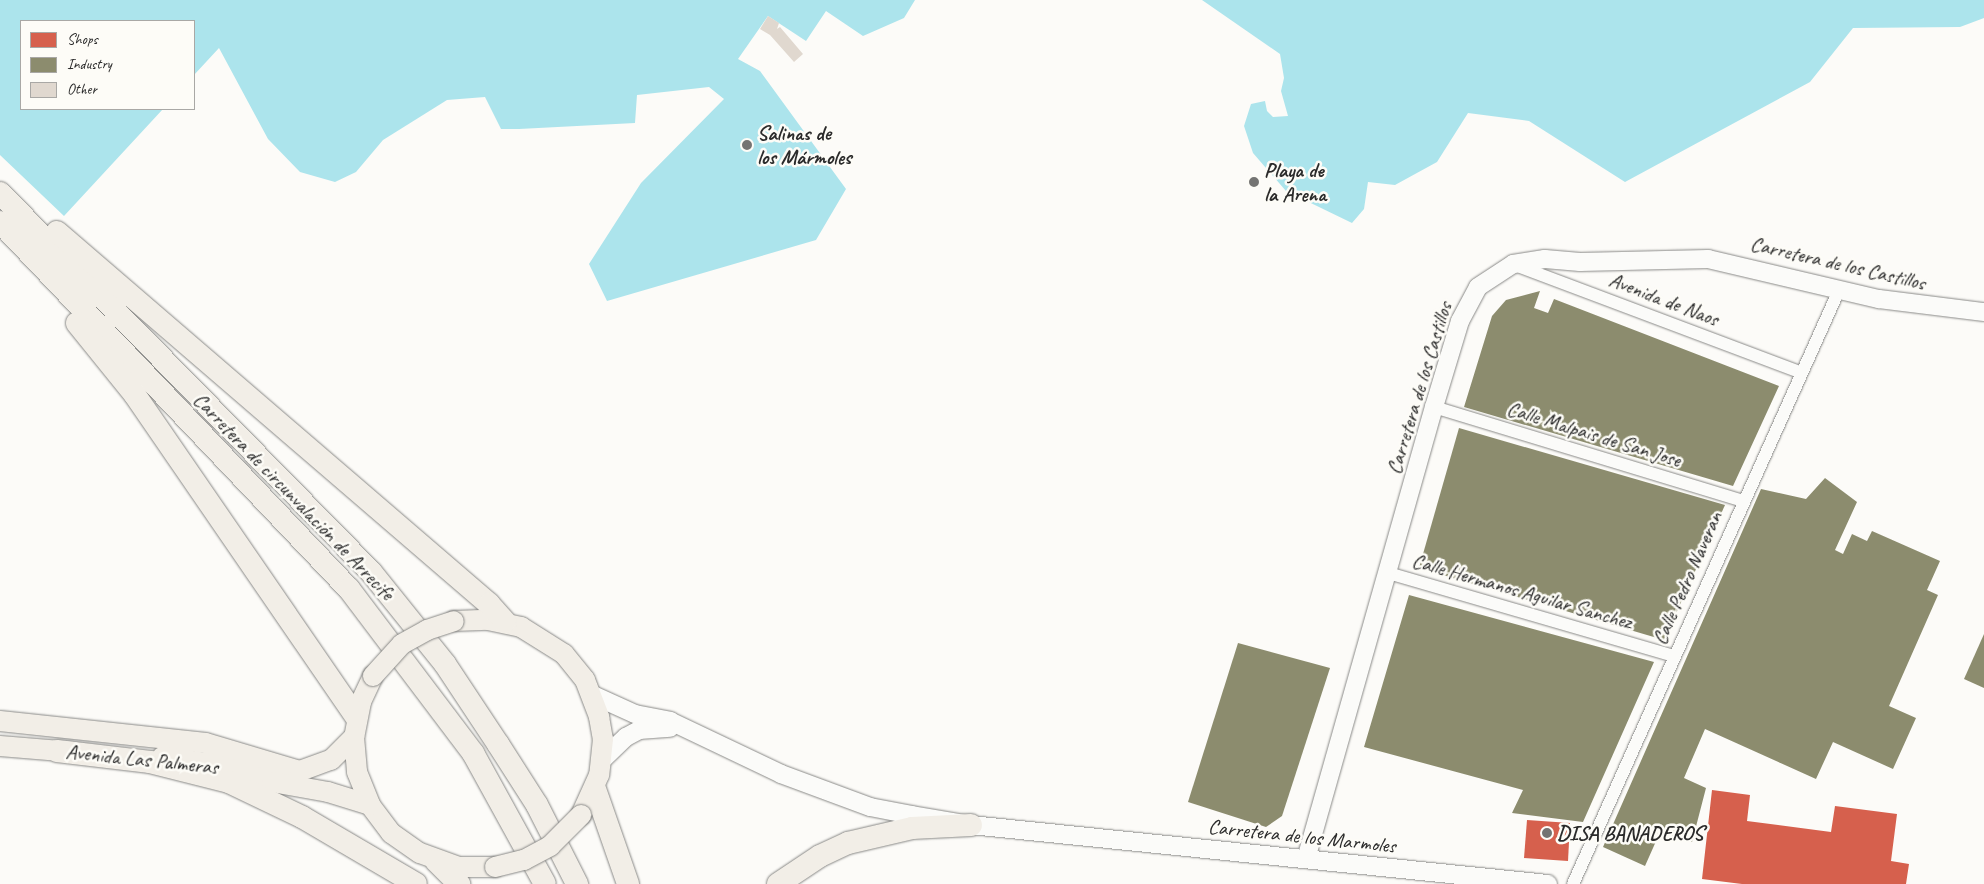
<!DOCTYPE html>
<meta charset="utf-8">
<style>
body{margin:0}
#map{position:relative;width:1984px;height:884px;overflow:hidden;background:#fcfbf8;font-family:Caveat,sans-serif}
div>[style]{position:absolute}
.water>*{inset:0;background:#ace4ec}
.shops>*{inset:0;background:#d6604d}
.industry>*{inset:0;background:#8c8c6e}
.building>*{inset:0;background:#e0d8cf}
.roads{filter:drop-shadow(0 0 1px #898987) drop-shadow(0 0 1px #898987)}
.street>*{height:12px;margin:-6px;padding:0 6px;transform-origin:6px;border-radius:6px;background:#fbfbf9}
.secondary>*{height:18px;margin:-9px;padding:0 9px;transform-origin:9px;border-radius:9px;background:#fbfbf9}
.primary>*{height:20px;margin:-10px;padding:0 10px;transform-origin:10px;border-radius:10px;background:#f2eee7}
.highway>*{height:22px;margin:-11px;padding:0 11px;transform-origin:11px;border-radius:11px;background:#f2eee7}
.bridges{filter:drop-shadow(0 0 1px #898987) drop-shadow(0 0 1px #898987)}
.primary-bridge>*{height:20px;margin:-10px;padding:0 10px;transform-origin:10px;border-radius:10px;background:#f2eee7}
.dots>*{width:14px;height:14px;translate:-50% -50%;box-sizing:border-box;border:2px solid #fdfcf7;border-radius:50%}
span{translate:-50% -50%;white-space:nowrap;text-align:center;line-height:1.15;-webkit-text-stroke:5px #fdfcf7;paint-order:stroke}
.poi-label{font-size:21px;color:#2b2b2b;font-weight:700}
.left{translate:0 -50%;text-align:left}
.street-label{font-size:21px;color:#2b2b2b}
.legend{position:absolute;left:20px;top:20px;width:175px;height:90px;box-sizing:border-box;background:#fdfcf7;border:1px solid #a9a8a5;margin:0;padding:6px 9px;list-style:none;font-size:15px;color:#2b2b2b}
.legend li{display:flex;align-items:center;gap:10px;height:25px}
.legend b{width:25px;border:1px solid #a9a8a5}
</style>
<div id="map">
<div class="water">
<div style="clip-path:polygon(0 0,915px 0,904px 18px,863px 36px,826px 11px,806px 41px,768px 16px,738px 59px,760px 71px,846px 189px,816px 240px,607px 301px,589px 264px,641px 183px,724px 99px,709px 87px,637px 95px,635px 123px,519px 129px,501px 129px,485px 97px,447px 100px,383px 140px,356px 172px,335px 182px,300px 172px,268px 139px,219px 48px,194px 75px,194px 21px,21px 21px,21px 109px,163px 109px,64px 216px,0 155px)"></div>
<div style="clip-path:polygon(1202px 0,1984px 0,1984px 18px,1960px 27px,1853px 28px,1810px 82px,1625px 182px,1529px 121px,1468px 113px,1437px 162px,1395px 185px,1368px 182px,1364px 209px,1352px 223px,1286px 191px,1253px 153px,1244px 126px,1251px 104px,1265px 101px,1267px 111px,1273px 117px,1288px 116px,1281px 91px,1284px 78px,1280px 54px)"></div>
</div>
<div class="shops">
<div style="clip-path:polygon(1712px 790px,1750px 795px,1747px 821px,1831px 832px,1835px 806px,1897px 814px,1891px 861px,1909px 864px,1906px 884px,1742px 884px,1702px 879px)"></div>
<div style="clip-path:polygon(1527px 820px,1570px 823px,1568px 861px,1524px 858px)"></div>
</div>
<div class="industry">
<div style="clip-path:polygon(1540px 291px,1534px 308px,1548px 313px,1554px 299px,1779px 386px,1733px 486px,1464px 407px,1492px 316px,1506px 300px)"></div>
<div style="clip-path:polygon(1459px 428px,1725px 505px,1664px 640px,1419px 568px)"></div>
<div style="clip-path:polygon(1825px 478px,1857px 502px,1835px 550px,1843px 554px,1852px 534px,1867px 541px,1872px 531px,1940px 561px,1927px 590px,1938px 595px,1889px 706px,1916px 718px,1893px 769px,1833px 742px,1816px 779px,1705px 729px,1684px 778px,1706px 788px,1692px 842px,1657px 839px,1645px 866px,1603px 847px,1761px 489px,1806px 499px)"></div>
<div style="clip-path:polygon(1409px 595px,1654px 662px,1583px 822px,1512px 813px,1523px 790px,1364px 747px)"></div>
<div style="clip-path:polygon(1984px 634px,1984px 688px,1964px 679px)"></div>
<div style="clip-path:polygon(1238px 643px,1330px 668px,1282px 816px,1266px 827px,1188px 802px)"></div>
</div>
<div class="building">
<div style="clip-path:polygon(768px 16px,779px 23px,777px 29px,780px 27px,803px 54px,794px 62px,770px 35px,760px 29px)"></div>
</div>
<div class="roads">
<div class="street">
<div style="left:1515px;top:265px;width:304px;rotate:20.6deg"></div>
<div style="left:1434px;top:407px;width:324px;rotate:16.9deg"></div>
<div style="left:1388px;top:573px;width:298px;rotate:16.2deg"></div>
<div style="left:1573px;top:884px;width:653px;rotate:-65.87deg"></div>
</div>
<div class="secondary">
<div style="left:593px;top:695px;width:46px;rotate:24.3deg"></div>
<div style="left:635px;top:714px;width:36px;rotate:11deg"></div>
<div style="left:670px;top:721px;width:123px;rotate:25.5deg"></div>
<div style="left:781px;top:774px;width:95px;rotate:20.3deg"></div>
<div style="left:870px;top:807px;width:43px;rotate:10.8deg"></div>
<div style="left:912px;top:815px;width:60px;rotate:9.6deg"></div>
<div style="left:971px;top:825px;width:580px;rotate:5.84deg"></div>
<div style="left:601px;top:761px;width:35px;rotate:-44deg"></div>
<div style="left:626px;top:737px;width:15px;rotate:-28deg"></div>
<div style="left:639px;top:730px;width:31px;rotate:-4deg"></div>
<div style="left:1306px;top:859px;width:470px;rotate:-74.2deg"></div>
<div style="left:1434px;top:407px;width:90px;rotate:-73.2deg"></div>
<div style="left:1460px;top:321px;width:38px;rotate:-62deg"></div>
<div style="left:1478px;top:287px;width:42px;rotate:-33.3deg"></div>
<div style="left:1513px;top:264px;width:32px;rotate:-9deg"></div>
<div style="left:1545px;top:259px;width:35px;rotate:5deg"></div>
<div style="left:1580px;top:262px;width:128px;rotate:-1.3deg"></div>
<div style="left:1708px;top:259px;width:176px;rotate:13.2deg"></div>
<div style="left:1879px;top:299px;width:106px;rotate:7.1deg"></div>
</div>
<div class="primary">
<div style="left:454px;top:621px;width:34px;rotate:-2deg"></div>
<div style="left:488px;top:620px;width:34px;rotate:12deg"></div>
<div style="left:521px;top:627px;width:51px;rotate:32.1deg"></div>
<div style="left:564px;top:654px;width:33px;rotate:51deg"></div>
<div style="left:585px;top:680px;width:40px;rotate:69deg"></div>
<div style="left:599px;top:717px;width:22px;rotate:80deg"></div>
<div style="left:603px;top:739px;width:36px;rotate:96deg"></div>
<div style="left:599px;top:775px;width:44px;rotate:114.2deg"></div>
<div style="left:373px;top:676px;width:29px;rotate:115deg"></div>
<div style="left:361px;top:702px;width:36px;rotate:101deg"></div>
<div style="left:354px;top:737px;width:35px;rotate:85deg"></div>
<div style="left:357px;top:772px;width:35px;rotate:68deg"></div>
<div style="left:370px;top:805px;width:35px;rotate:53deg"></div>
<div style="left:391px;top:833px;width:35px;rotate:35deg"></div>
<div style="left:420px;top:853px;width:41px;rotate:19.7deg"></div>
<div style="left:459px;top:867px;width:36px"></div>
<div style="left:0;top:721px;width:207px;rotate:6.1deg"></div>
<div style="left:206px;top:743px;width:98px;rotate:16.6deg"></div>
<div style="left:300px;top:771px;width:33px;rotate:-20deg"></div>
<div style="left:331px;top:760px;width:33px;rotate:-45deg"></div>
<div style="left:0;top:746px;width:73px;rotate:4.7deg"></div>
<div style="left:162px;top:757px;width:52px;rotate:7.7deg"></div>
<div style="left:214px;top:764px;width:61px;rotate:17.2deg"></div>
<div style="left:272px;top:782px;width:57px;rotate:10.1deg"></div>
<div style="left:328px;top:792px;width:44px;rotate:17.2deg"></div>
</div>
<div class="highway">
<div style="left:0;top:193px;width:530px;rotate:45.61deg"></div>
<div style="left:371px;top:572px;width:118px;rotate:51.2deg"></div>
<div style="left:445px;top:664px;width:96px;rotate:56.5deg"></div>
<div style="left:498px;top:744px;width:72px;rotate:57.4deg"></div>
<div style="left:537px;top:805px;width:89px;rotate:63.1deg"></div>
<div style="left:0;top:222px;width:506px;rotate:46.44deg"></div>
<div style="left:349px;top:589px;width:206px;rotate:52.9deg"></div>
<div style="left:473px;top:753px;width:149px;rotate:61.2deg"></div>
<div style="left:57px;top:232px;width:570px;rotate:40.73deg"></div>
<div style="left:489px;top:604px;width:24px;rotate:48deg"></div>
<div style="left:77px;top:323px;width:92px;rotate:51.1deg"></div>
<div style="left:135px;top:395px;width:390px;rotate:55.5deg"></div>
<div style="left:57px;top:751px;width:94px;rotate:6.7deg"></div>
<div style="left:150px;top:762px;width:81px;rotate:14.2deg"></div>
<div style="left:229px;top:782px;width:81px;rotate:25.6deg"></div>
<div style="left:302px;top:817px;width:132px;rotate:30.4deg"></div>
<div style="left:595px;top:789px;width:101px;rotate:70.8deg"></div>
<div style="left:436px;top:861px;width:33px;rotate:45deg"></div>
<div style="left:778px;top:884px;width:50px;rotate:-33.7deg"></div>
<div style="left:820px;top:856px;width:31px;rotate:-25deg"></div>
<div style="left:848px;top:843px;width:66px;rotate:-13.2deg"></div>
<div style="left:912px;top:828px;width:59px;rotate:-2.9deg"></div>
</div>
</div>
<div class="bridges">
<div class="primary-bridge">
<div style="left:373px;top:676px;width:43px;rotate:-47.8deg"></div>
<div style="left:402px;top:644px;width:29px;rotate:-29deg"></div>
<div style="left:427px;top:630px;width:28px;rotate:-18deg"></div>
<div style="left:495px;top:867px;width:30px;rotate:-14deg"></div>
<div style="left:524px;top:860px;width:30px;rotate:-28deg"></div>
<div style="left:550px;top:846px;width:44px;rotate:-45deg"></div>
</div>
</div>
<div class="dots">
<div style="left:747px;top:145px;background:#747473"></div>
<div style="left:1254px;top:182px;background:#747473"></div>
<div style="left:1547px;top:833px;background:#747473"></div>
</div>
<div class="poi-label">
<span class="left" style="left:757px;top:145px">Salinas de<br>los Mármoles</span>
<span class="left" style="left:1264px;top:182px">Playa de<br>la Arena</span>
<span class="left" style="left:1557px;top:833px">DISA BANADEROS</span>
</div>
<div class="street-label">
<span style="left:1838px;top:263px;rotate:13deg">Carretera de los Castillos</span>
<span style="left:1664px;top:299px;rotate:21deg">Avenida de Naos</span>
<span style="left:1419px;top:388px;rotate:-73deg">Carretera de los Castillos</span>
<span style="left:1594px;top:434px;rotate:17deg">Calle Malpais de San Jose</span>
<span style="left:294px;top:496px;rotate:46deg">Carretera de circunvalación de Arrecife</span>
<span style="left:1687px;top:578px;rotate:-66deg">Calle Pedro Naveran</span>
<span style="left:1522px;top:591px;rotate:16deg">Calle Hermanos Aguilar Sanchez</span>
<span style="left:142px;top:759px;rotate:6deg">Avenida Las Palmeras</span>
<span style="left:1302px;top:836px;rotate:6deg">Carretera de los Marmoles</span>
</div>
<ul class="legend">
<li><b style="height:14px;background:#d6604d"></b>Shops</li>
<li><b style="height:14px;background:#8c8c6e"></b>Industry</li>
<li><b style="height:14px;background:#e0d8cf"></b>Other</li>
</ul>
</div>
